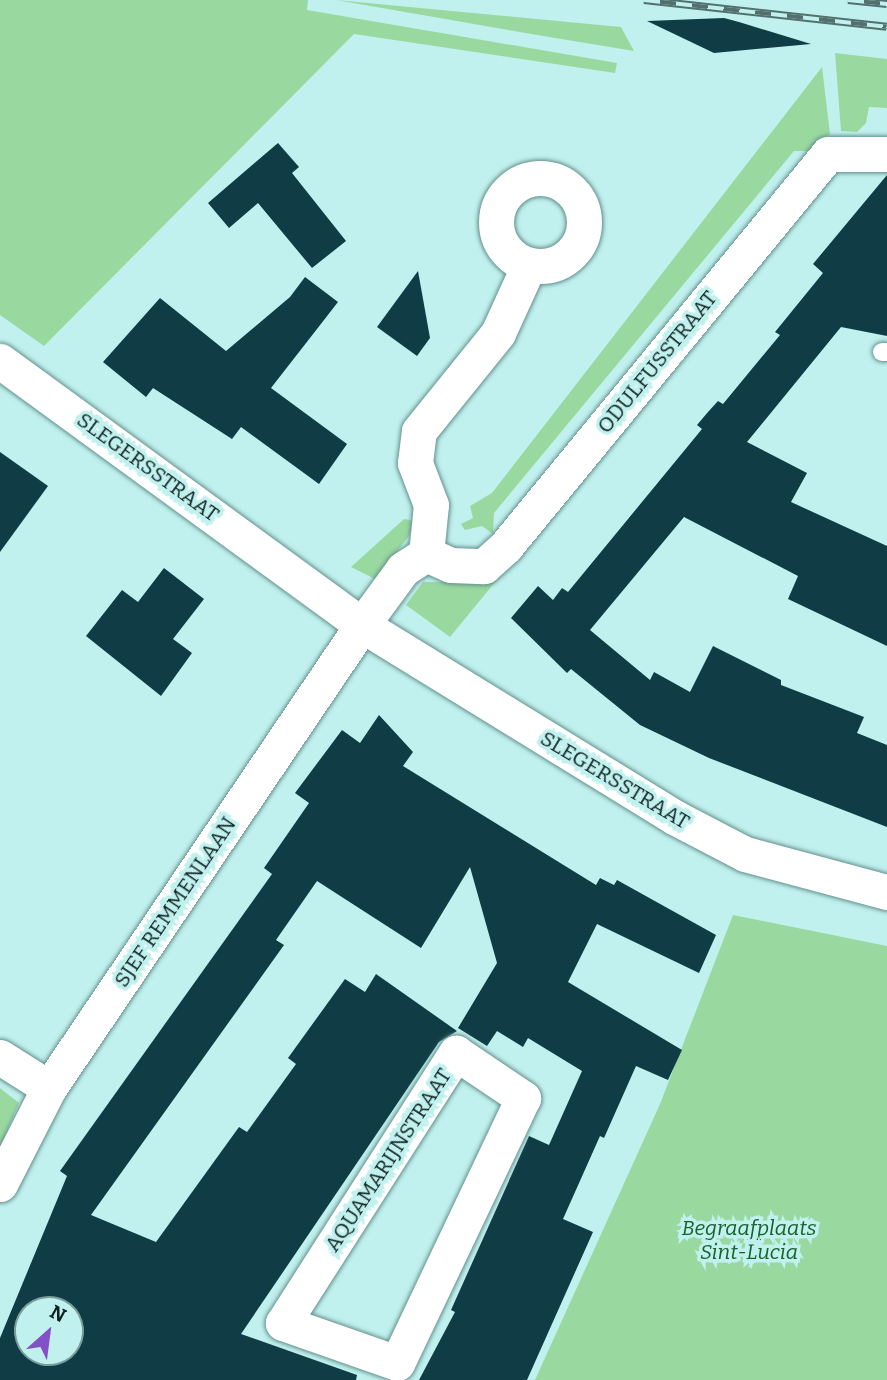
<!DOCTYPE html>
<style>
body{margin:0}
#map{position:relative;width:887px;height:1380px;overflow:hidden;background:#c1f1ee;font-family:Bitter,serif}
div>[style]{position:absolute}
.green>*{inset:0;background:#99d9a0}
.building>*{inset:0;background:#103c45}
.roads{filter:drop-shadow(0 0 2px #63908d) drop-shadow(0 0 2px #63908d)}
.lane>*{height:18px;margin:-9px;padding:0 9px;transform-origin:9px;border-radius:9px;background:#fff}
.street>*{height:35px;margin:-17.5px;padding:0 17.5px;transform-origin:17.5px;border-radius:17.5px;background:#fff}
.street>.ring{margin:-17.5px;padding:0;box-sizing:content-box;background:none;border:35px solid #fff;border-radius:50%}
.rail>*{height:8px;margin-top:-4px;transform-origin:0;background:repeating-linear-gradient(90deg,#c1f1ee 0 16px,#52706e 0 32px);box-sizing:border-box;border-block:2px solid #52706e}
span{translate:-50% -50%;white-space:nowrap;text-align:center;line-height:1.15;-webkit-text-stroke:7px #c1f1ee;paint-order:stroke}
.street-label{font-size:21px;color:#0f2221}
.park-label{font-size:21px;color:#186229;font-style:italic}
.north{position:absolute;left:14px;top:1296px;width:70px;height:70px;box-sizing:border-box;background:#c1f1ee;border:2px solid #7a9e9c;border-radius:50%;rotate:28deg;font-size:19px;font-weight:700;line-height:28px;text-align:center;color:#0f2221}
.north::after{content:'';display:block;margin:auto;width:24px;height:32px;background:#8350c8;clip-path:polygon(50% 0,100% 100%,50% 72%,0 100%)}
</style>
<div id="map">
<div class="green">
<div style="clip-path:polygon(0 0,308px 0,307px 10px,617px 63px,615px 73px,354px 34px,44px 346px,0 315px)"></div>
<div style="clip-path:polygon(336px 0,621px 27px,634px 51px,543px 36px)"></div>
<div style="clip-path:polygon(835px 53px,887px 59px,887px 108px,869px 107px,866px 123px,857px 132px,841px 131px)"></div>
<div style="clip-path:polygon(822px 67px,830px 134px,810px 151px,794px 151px,494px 513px,493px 534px,482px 526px,465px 530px,461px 524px,473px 518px,470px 506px,492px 493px)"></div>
<div style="clip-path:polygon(404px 519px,414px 521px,409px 536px,375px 579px,351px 567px)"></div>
<div style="clip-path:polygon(505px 570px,450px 637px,406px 605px,423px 582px,462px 582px)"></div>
<div style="clip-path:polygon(733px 915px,887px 946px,887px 1380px,535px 1380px,660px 1104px)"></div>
<div style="clip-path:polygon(0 1088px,19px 1103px,0 1147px)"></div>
</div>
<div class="building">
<div style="clip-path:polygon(724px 18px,739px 22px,811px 44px,714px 53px,647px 21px)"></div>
<div style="clip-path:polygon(278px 143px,299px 167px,292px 173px,346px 241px,312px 268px,258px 203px,229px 228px,208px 203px)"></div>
<div style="clip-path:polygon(887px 175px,887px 336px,841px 327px,747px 442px,807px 473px,791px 502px,887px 546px,887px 646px,788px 599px,798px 576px,684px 517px,590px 630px,650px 680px,654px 672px,690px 692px,713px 646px,781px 680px,781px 685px,864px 717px,857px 733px,887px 745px,887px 827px,709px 758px,640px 725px,571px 669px,567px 673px,511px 618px,538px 586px,553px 600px,562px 588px,568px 592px,702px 429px,697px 425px,708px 412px,718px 401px,723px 404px,780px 335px,775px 332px,823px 273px,813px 264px)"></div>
<div style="clip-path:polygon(418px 271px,430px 338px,417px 356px,377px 327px)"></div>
<div style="clip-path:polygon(305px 277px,338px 302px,271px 388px,347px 444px,319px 484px,241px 427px,232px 439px,153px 388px,146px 397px,103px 362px,160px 298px,226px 351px,290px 297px)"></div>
<div style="clip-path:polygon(0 452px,48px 486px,0 552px)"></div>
<div style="clip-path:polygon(164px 568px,204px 599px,173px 639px,192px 653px,161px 696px,86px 636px,122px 590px,138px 602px)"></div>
<div style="clip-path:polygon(evenodd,379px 715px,413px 752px,403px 766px,596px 885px,600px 878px,614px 885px,617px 880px,716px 935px,699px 973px,597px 924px,568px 982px,682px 1050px,668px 1080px,636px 1066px,604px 1138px,600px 1136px,563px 1219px,593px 1232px,527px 1380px,419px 1380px,455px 1312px,451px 1310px,529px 1136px,549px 1145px,582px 1071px,528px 1038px,523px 1047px,497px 1031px,487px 1046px,458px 1028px,497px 963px,470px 867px,421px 948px,317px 881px,276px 940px,284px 945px,91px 1215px,156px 1242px,239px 1127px,247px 1132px,296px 1064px,288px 1058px,345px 979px,365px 992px,376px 974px,457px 1031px,439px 1042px,241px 1334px,357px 1375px,356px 1380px,0 1380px,0 1338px,67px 1176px,60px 1171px,272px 874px,264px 868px,309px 803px,295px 793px,342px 730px,360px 743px,379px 715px,28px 1310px,70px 1310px,70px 1352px,28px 1352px,28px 1310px)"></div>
</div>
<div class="roads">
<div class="lane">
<div style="left:882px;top:352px;width:5px"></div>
</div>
<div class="street">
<div class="ring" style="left:496px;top:178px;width:53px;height:53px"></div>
<div style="left:0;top:361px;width:448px;rotate:36.1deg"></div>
<div style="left:362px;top:625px;width:366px;rotate:31.6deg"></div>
<div style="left:674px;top:817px;width:80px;rotate:27.5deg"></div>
<div style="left:745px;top:854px;width:147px;rotate:15deg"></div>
<div style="left:426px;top:554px;width:27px;rotate:24deg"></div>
<div style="left:451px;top:565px;width:33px;rotate:2deg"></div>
<div style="left:484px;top:566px;width:30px;rotate:-42deg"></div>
<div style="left:506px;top:546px;width:507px;rotate:-50.6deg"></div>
<div style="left:828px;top:154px;width:59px"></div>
<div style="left:426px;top:554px;width:49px;rotate:-84.2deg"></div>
<div style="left:431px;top:505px;width:45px;rotate:-110.9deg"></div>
<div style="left:415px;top:463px;width:32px;rotate:-83deg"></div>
<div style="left:419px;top:431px;width:126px;rotate:-51.1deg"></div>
<div style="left:498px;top:333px;width:75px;rotate:-65.5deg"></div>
<div style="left:456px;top:1053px;width:81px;rotate:33.9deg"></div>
<div style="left:523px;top:1098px;width:293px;rotate:115.4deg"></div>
<div style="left:397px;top:1363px;width:121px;rotate:-160.7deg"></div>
<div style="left:283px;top:1323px;width:321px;rotate:-57.4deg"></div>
<div style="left:0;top:1057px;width:58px;rotate:32.3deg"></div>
<div style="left:0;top:1184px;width:108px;rotate:-63deg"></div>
<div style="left:49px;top:1088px;width:559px;rotate:-55.94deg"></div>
<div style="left:362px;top:625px;width:69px;rotate:-53.8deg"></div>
<div style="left:403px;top:569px;width:27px;rotate:-33deg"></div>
</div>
</div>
<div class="rail">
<div style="left:644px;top:0;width:244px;rotate:6.3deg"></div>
<div style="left:848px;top:0;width:39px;rotate:6deg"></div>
</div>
<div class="street-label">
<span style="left:657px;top:362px;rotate:-51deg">ODULFUSSTRAAT</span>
<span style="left:148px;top:467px;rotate:36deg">SLEGERSSTRAAT</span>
<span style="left:615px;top:780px;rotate:31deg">SLEGERSSTRAAT</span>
<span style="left:175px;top:902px;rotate:-56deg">SJEF REMMENLAAN</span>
<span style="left:388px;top:1160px;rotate:-57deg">AQUAMARIJNSTRAAT</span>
</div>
<div class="park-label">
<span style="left:749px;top:1240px">Begraafplaats<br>Sint-Lucia</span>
</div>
<div class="north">N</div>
</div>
